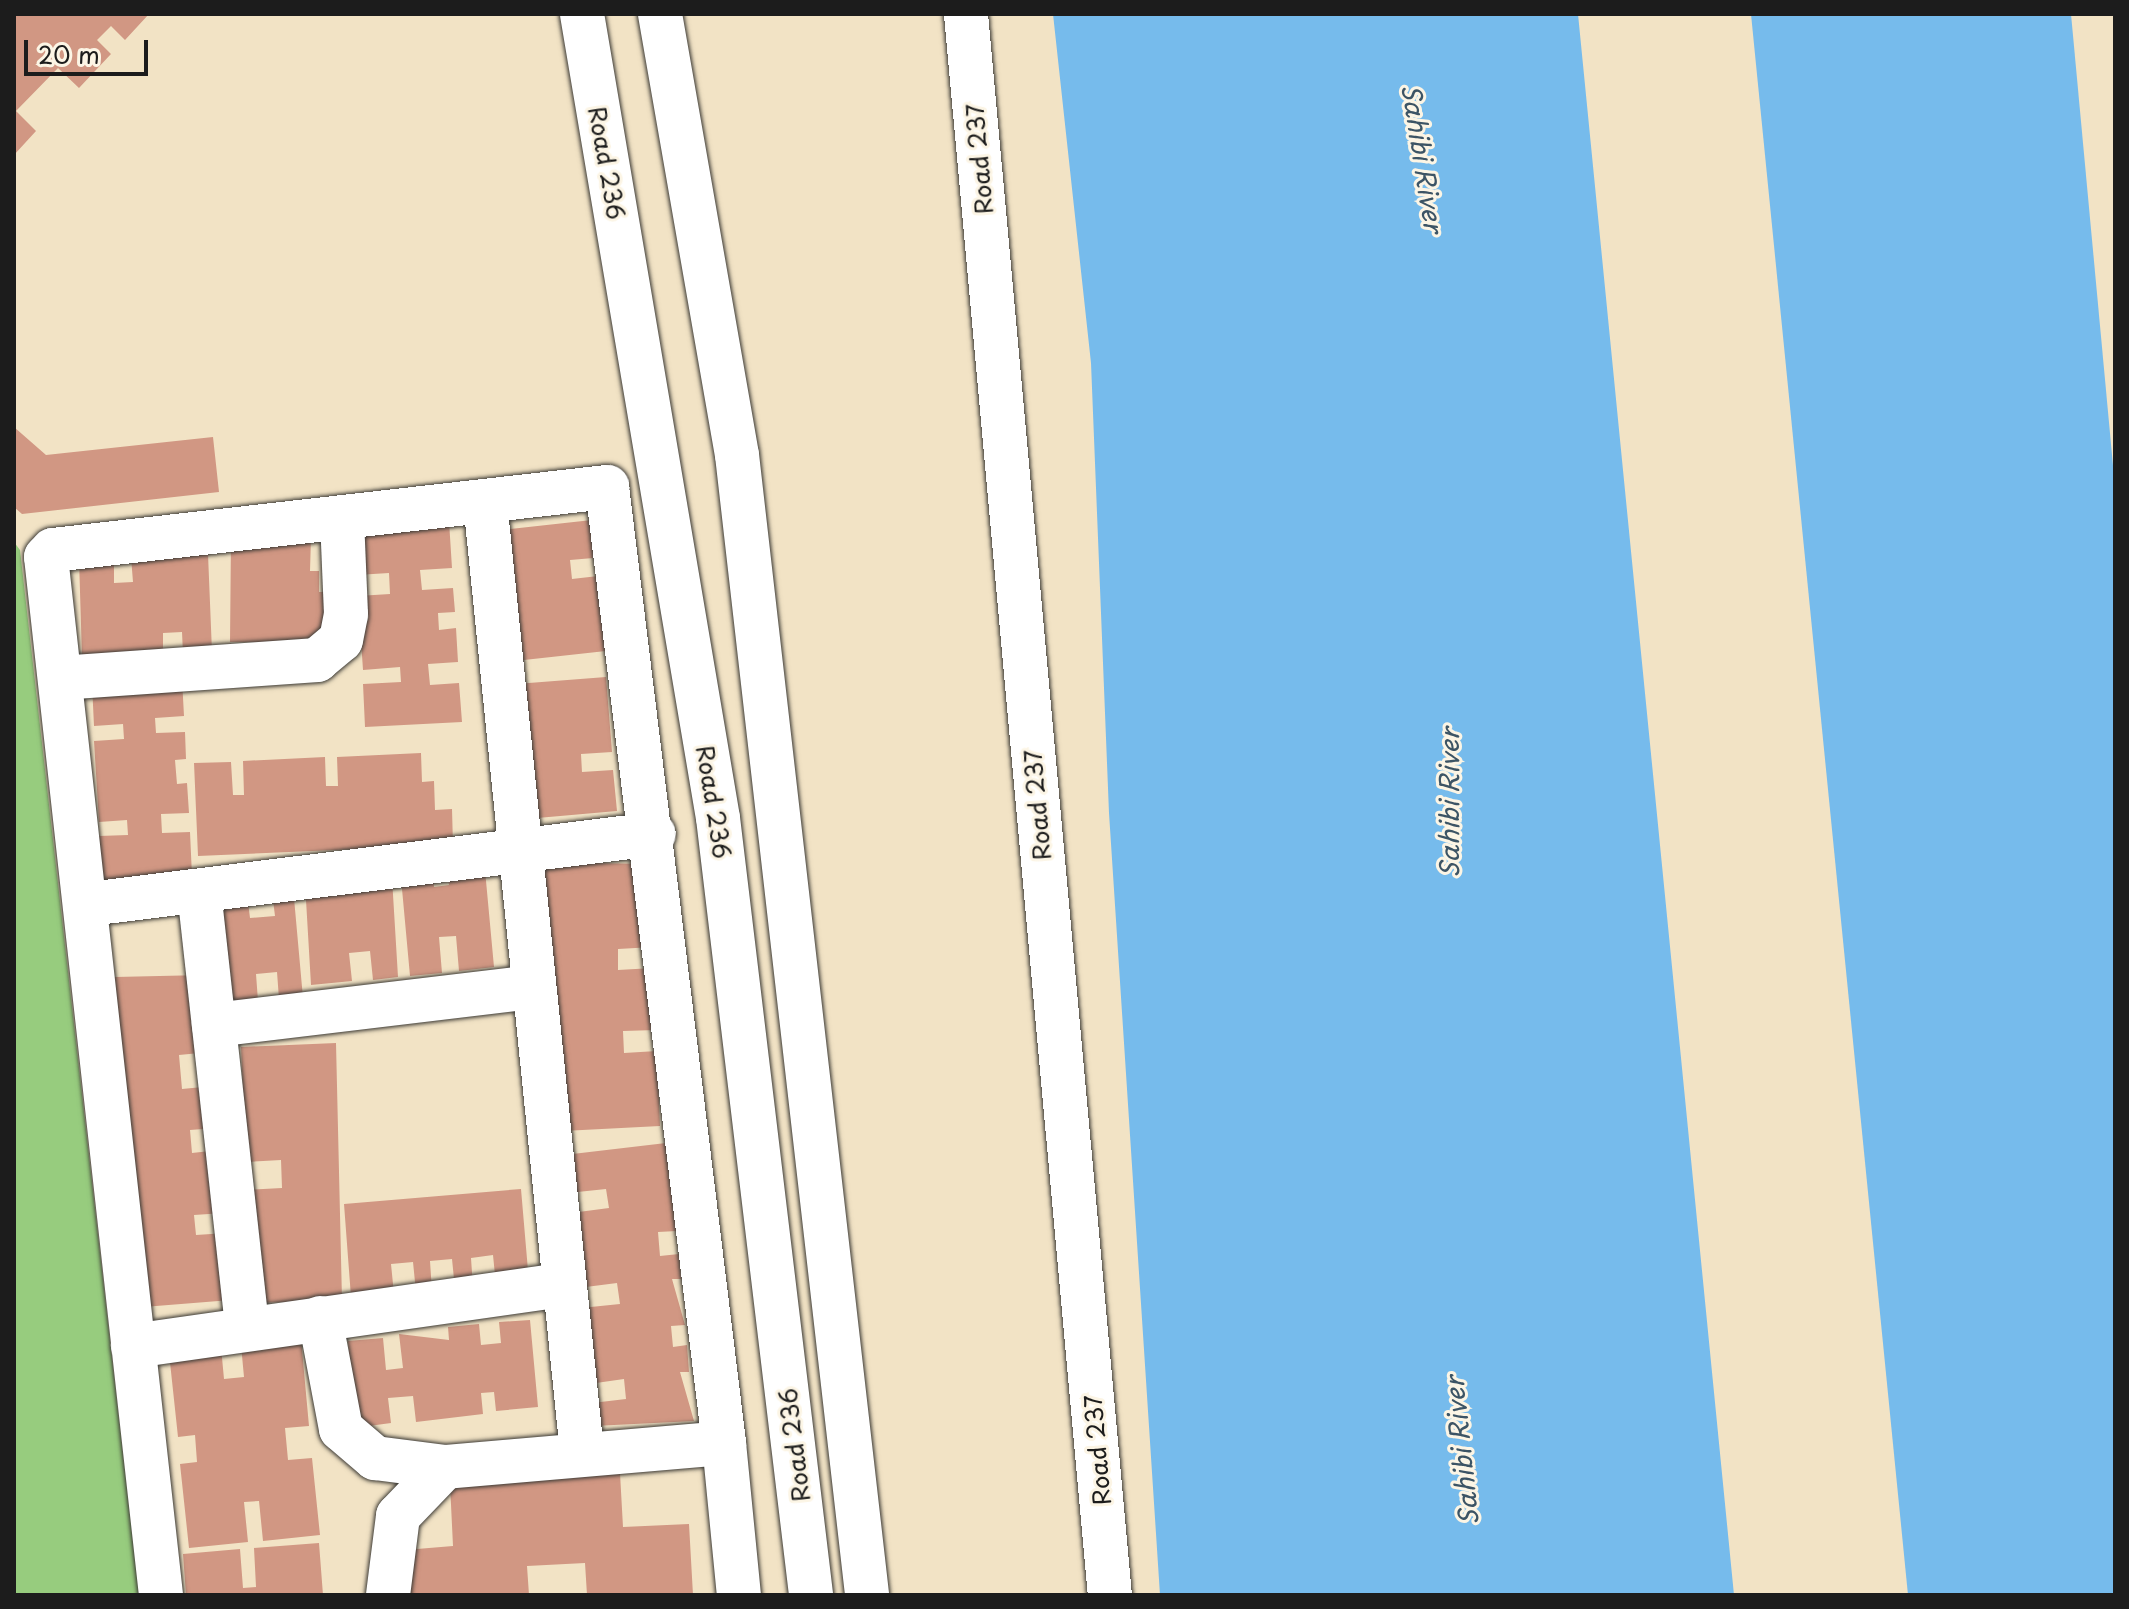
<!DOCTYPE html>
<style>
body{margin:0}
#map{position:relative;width:2129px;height:1609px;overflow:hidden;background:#f2e3c5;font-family:"Playpen Sans",sans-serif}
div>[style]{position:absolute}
.green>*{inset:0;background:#97cc7e}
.water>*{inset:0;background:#76bbec}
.building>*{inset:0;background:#d19783}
.roads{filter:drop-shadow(0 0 2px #3c3a35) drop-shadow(0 0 2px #3c3a35)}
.minor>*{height:44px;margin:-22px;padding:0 22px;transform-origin:22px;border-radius:22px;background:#fff}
span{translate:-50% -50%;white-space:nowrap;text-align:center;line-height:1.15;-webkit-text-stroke:6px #fcf5e5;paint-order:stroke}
.street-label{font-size:24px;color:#1c1c1c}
.water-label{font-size:26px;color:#3c5465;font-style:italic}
.frame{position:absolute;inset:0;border:16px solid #1c1c1c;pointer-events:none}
.scale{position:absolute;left:24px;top:40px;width:124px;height:36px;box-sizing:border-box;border:4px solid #1c1c1c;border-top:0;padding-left:10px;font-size:24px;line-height:28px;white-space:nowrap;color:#1c1c1c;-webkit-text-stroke:6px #fcf5e5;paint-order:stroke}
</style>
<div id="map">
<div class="green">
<div style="clip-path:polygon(14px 542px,20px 550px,139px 1595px,14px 1595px)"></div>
</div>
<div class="water">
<div style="clip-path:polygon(1053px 14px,1578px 14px,1734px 1595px,1160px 1595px,1109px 813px,1091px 363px)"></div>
<div style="clip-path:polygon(1751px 14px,2071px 14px,2115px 487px,2115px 1595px,1908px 1595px)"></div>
</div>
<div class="building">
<div style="clip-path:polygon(14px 14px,149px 14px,125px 40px,111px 26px,97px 40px,111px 54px,79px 88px,58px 68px,16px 111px,36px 131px,14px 155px)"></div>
<div style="clip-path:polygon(14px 427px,46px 455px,213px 437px,219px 492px,22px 514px,14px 507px)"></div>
<div style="clip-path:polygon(601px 519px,605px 557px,570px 560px,572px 579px,607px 575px,615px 650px,506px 662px,493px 531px)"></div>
<div style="clip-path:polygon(449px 521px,452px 568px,420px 570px,422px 590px,453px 588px,455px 612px,438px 613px,439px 630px,456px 628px,458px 662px,428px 664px,430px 685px,459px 683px,462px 722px,365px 727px,363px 684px,401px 682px,400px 667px,363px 670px,358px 596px,390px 594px,389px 573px,357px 575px,354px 527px)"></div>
<div style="clip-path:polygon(231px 537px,311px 537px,310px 571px,319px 571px,319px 592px,329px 592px,328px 642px,230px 642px)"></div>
<div style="clip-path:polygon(208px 554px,212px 652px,183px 654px,182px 632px,163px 633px,163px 654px,82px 657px,79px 559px,114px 558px,114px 583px,133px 582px,131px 557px)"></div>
<div style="clip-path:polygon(606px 677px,612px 752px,581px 754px,582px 772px,613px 770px,617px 811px,526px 819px,516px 684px)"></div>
<div style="clip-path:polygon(182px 679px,184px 716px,155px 718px,156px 733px,185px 732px,186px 759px,175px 760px,177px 784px,187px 783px,189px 813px,161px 814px,162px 833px,190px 832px,192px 876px,101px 881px,99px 836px,128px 835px,127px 820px,99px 822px,94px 741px,124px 739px,123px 724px,94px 726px,92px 684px)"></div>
<div style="clip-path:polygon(421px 753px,422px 782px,434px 781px,435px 810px,452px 809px,453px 845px,198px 856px,194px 763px,231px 762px,233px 795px,244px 795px,243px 761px,325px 757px,326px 786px,338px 786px,337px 757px)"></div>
<div style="clip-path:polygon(535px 862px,649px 864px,653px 947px,618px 949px,618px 970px,653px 968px,656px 1030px,623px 1031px,624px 1053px,657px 1051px,660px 1126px,563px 1131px)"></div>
<div style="clip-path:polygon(485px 870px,494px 967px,459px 971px,456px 936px,439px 937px,442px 973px,410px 976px,401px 878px,433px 875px,434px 887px,449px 885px,447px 873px)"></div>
<div style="clip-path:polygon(392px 878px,398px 977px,373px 980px,370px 951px,349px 953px,352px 981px,311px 985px,305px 883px,354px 894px,353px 880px)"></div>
<div style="clip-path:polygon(294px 898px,303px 998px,279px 999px,277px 972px,256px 974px,258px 1001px,222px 1003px,211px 906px,248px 902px,250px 918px,275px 916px,273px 900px)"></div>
<div style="clip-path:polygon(204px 975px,210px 1052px,179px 1055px,182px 1089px,213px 1086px,216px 1128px,190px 1130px,192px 1153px,219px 1150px,224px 1213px,194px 1215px,196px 1235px,226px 1233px,231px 1300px,131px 1308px,115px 977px)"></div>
<div style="clip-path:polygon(336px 1043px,342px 1300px,253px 1303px,247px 1190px,282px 1188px,281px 1160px,246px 1162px,241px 1047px)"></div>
<div style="clip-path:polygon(666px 1143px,677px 1231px,658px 1232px,660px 1256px,679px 1254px,681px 1279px,672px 1279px,685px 1325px,671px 1326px,673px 1347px,687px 1345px,689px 1372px,680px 1372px,694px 1421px,594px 1426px,592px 1403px,626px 1399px,624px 1379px,589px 1384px,581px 1308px,620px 1304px,617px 1283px,578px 1288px,571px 1213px,609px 1208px,606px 1189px,568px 1193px,564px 1155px)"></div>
<div style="clip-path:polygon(521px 1189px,529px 1282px,496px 1285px,493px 1255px,471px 1258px,473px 1287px,455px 1289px,452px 1259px,430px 1261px,432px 1291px,416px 1292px,413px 1262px,391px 1264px,394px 1294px,351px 1297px,344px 1204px)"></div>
<div style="clip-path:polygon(530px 1320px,538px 1407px,496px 1411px,494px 1392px,481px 1393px,483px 1414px,416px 1422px,413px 1396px,388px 1398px,391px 1423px,354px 1428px,348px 1341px,383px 1338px,386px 1370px,403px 1368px,399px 1334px,449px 1340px,448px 1327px,479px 1324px,481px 1345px,501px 1343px,499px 1322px)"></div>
<div style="clip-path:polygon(301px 1339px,309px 1426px,285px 1428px,288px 1460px,312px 1458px,320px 1535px,263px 1541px,259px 1501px,244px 1502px,248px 1542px,189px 1548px,180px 1464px,197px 1462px,195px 1435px,178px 1437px,169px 1353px,221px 1347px,224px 1379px,244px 1377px,241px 1345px)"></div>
<div style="clip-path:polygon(620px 1473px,623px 1527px,689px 1524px,693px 1595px,587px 1595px,585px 1563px,527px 1566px,529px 1595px,408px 1595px,405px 1550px,453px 1546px,450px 1484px)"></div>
<div style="clip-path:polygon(319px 1543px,323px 1595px,186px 1595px,183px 1554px,240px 1549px,243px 1588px,256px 1587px,254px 1548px)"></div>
</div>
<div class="roads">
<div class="minor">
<div style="left:582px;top:14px;width:815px;rotate:80.4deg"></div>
<div style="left:718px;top:818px;width:783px;rotate:83.17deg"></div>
<div style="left:660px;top:14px;width:448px;rotate:80.1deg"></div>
<div style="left:737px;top:455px;width:1147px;rotate:83.49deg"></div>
<div style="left:966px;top:14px;width:1588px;rotate:84.8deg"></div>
<div style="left:485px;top:501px;width:957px;rotate:84.18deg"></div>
<div style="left:60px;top:678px;width:258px;rotate:-4deg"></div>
<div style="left:317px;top:660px;width:31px;rotate:-40deg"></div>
<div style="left:341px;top:640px;width:26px;rotate:-79deg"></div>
<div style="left:346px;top:614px;width:96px;rotate:-92.4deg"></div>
<div style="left:199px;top:891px;width:440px;rotate:83.7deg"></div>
<div style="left:89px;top:904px;width:569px;rotate:-7.06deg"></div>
<div style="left:214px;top:1025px;width:322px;rotate:-6.8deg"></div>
<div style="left:320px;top:1318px;width:113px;rotate:79.3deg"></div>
<div style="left:341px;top:1429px;width:45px;rotate:40.5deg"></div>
<div style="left:375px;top:1458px;width:71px;rotate:7.3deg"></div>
<div style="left:133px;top:1346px;width:433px;rotate:-8.1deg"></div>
<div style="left:724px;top:1443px;width:153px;rotate:84.4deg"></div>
<div style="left:161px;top:1595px;width:1044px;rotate:-96.32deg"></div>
<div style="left:46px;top:557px;width:10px;rotate:-45deg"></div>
<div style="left:53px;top:550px;width:558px;rotate:-6.49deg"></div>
<div style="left:607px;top:487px;width:963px;rotate:83.02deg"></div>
<div style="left:724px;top:1443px;width:280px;rotate:175.1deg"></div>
<div style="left:445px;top:1467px;width:68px;rotate:133.8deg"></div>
<div style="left:398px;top:1516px;width:80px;rotate:97.2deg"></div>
</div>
</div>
<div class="street-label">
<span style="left:979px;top:159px;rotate:-95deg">Road 237</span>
<span style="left:607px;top:163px;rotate:80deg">Road 236</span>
<span style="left:714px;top:802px;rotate:81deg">Road 236</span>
<span style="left:1037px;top:805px;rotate:-95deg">Road 237</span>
<span style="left:794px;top:1445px;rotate:-97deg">Road 236</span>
<span style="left:1097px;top:1450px;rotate:-95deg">Road 237</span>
</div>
<div class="water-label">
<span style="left:1423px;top:158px;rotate:81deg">Sahibi River</span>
<span style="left:1449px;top:803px;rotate:-90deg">Sahibi River</span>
<span style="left:1461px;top:1451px;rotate:-96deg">Sahibi River</span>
</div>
<div class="frame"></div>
<div class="scale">20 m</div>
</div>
